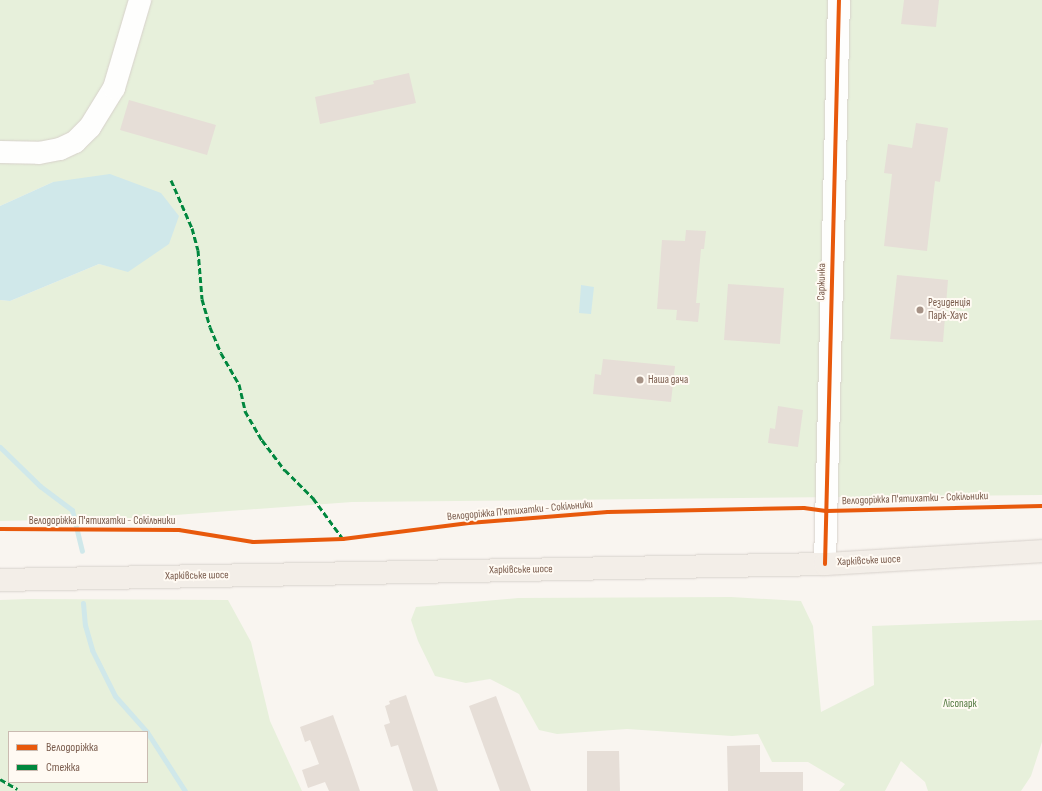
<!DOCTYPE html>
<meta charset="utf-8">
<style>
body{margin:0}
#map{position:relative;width:1042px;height:791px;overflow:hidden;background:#f9f5f0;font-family:"Sofia Sans Condensed",sans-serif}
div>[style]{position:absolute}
.green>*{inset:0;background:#e7f0db}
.water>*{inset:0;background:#d0e8ea}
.stream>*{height:5px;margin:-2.5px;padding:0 2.5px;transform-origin:2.5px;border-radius:2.5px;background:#d0e8ea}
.building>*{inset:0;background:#e6ded7}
.roads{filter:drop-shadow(0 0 1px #d7d1cb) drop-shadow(0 0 1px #d7d1cb)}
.minor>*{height:22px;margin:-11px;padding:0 11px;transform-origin:11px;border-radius:11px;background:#fefefd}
.major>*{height:22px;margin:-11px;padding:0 11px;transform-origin:11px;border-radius:11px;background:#f3eee8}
.quiet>*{height:3px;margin-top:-1.5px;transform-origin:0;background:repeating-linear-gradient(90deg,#00873e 0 6px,transparent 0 9px)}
.cycleway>*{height:4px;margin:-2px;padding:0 2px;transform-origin:2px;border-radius:2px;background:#e8590c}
.dots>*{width:11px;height:11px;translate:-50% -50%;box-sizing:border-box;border:2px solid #fffaf3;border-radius:50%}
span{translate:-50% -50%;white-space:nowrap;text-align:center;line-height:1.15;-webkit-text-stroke:4px #fffaf3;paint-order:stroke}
.street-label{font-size:11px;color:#7a5c4d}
.poi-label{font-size:11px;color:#7a5c4d}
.left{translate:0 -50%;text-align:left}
.park-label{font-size:11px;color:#537a41}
.legend{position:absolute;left:8px;top:731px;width:140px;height:52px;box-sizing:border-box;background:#fffaf3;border:1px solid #cabbb1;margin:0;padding:5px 7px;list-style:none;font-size:12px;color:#7a5c4d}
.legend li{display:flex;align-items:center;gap:8px;height:20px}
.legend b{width:20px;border:1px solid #cabbb1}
</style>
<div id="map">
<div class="green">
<div style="clip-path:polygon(0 0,1042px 0,1042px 495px,352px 502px,135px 518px,0 521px,0 300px,10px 301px,99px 264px,128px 271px,53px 182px,0 206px)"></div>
<div style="clip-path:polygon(731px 597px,801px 601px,813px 626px,821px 712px,874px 685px,872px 626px,1042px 620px,1042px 742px,1031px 776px,1021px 791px,928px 791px,925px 782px,901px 761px,885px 791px,839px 791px,845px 784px,808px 762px,772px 762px,758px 734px,732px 736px,627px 729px,557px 734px,539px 730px,519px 694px,490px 679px,466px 683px,435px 676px,418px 641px,411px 620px,416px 607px,518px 598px)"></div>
<div style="clip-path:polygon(evenodd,28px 599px,228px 600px,251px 642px,270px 721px,302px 791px,0 791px,0 600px,28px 599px,9px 732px,147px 732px,147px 782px,9px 782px,9px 732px)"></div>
</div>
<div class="water">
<div style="clip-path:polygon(110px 174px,161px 193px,179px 216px,169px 244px,128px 272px,99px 264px,10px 301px,0 300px,0 206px,53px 182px)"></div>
<div style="clip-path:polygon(581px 285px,594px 287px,591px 314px,579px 313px)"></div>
</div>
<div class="stream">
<div style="left:0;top:447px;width:56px;rotate:44.3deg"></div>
<div style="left:40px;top:486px;width:40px;rotate:37deg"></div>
<div style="left:72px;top:510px;width:42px;rotate:76.3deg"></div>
<div style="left:83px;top:603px;width:22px;rotate:85deg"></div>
<div style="left:85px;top:625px;width:26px;rotate:74deg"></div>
<div style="left:92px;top:650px;width:51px;rotate:63.4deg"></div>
<div style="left:115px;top:696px;width:48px;rotate:48.4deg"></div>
<div style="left:147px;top:732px;width:70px;rotate:57.2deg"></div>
</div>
<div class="building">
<div style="clip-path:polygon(904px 0,939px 0,936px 27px,901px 24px)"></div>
<div style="clip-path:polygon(409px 73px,416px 103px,320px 124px,315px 97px,374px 84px,373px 81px)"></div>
<div style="clip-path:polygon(129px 100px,216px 125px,207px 155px,120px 130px)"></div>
<div style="clip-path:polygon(916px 123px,948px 128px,940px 182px,935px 181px,927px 251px,884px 246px,892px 174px,884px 173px,888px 144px,912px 148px)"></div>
<div style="clip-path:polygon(686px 230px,706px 231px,704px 249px,701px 249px,696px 303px,700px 303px,698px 322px,676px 320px,677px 310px,657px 309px,662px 240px,685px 241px)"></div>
<div style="clip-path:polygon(897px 275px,948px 280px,943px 342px,890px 339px)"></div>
<div style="clip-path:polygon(728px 284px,784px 288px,780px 344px,724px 340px)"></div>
<div style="clip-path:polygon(603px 359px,675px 366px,671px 402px,593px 394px,595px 374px,601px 375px)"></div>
<div style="clip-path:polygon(778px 406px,803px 410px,798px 447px,768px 443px,770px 428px,775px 429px)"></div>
<div style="clip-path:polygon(406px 695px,438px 791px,413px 791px,398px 745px,391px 747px,384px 725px,390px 723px,385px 706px,390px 704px,389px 701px)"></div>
<div style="clip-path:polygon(496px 696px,531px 791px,500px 791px,469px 706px)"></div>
<div style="clip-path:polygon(333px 715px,348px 756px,360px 791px,329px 791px,325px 782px,308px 788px,302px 770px,319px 764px,310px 740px,305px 742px,300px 727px)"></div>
<div style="clip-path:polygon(760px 745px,760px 772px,803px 772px,803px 791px,728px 791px,727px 746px)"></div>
<div style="clip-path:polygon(587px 751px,619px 751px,620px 791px,587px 791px)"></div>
</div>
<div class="roads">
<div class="minor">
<div style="left:0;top:152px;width:39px;rotate:1deg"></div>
<div style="left:39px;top:153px;width:21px;rotate:-11deg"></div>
<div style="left:60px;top:149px;width:17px;rotate:-25deg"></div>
<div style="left:75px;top:142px;width:21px;rotate:-45deg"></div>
<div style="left:90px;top:127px;width:46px;rotate:-58.4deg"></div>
<div style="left:114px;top:88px;width:92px;rotate:-73.5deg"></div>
<div style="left:825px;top:564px;width:564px;rotate:-88.58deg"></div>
</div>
<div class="major">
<div style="left:0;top:580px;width:825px;rotate:-1.11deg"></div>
<div style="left:825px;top:564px;width:217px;rotate:-3.4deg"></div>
</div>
</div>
<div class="quiet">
<div style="left:171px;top:180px;width:52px;rotate:66.4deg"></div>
<div style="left:192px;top:228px;width:23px;rotate:75deg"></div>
<div style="left:198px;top:250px;width:49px;rotate:85.3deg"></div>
<div style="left:202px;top:299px;width:29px;rotate:74deg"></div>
<div style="left:210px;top:327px;width:28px;rotate:67deg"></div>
<div style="left:221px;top:353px;width:36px;rotate:60deg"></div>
<div style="left:239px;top:384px;width:28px;rotate:77deg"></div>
<div style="left:245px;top:411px;width:34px;rotate:60deg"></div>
<div style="left:262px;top:440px;width:38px;rotate:53deg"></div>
<div style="left:285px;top:470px;width:40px;rotate:45deg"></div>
<div style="left:313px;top:498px;width:51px;rotate:53.8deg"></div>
<div style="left:0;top:779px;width:20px;rotate:30deg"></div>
</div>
<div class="cycleway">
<div style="left:0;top:529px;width:179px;rotate:0.3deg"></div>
<div style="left:179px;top:530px;width:75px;rotate:9.2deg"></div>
<div style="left:253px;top:542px;width:90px;rotate:-1.9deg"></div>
<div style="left:343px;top:539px;width:127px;rotate:-7.2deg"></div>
<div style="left:469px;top:523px;width:139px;rotate:-4.5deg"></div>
<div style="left:608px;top:512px;width:196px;rotate:-1.2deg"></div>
<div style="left:804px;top:508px;width:22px;rotate:8deg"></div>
<div style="left:826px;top:511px;width:216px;rotate:-1.3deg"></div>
<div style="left:825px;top:564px;width:564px;rotate:-88.58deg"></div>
</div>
<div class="dots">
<div style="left:920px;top:310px;background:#a69286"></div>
<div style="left:640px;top:380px;background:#a69286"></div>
</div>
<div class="street-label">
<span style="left:822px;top:282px;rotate:-89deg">Саржинка</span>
<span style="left:915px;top:499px;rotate:-2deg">Велодоріжка П'ятихатки - Сокільники</span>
<span style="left:520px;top:511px;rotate:-5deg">Велодоріжка П'ятихатки - Сокільники</span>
<span style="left:102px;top:521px">Велодоріжка П'ятихатки - Сокільники</span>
<span style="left:869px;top:561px;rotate:-3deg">Харківське шосе</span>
<span style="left:521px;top:570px;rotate:-1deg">Харківське шосе</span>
<span style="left:197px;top:576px;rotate:-1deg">Харківське шосе</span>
</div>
<div class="poi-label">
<span class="left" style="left:928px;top:310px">Резиденція<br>Парк-Хаус</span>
<span class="left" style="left:648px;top:380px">Наша дача</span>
</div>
<div class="park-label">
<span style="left:960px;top:704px">Лісопарк</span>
</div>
<ul class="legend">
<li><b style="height:5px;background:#e8590c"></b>Велодоріжка</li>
<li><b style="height:5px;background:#00873e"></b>Стежка</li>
</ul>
</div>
